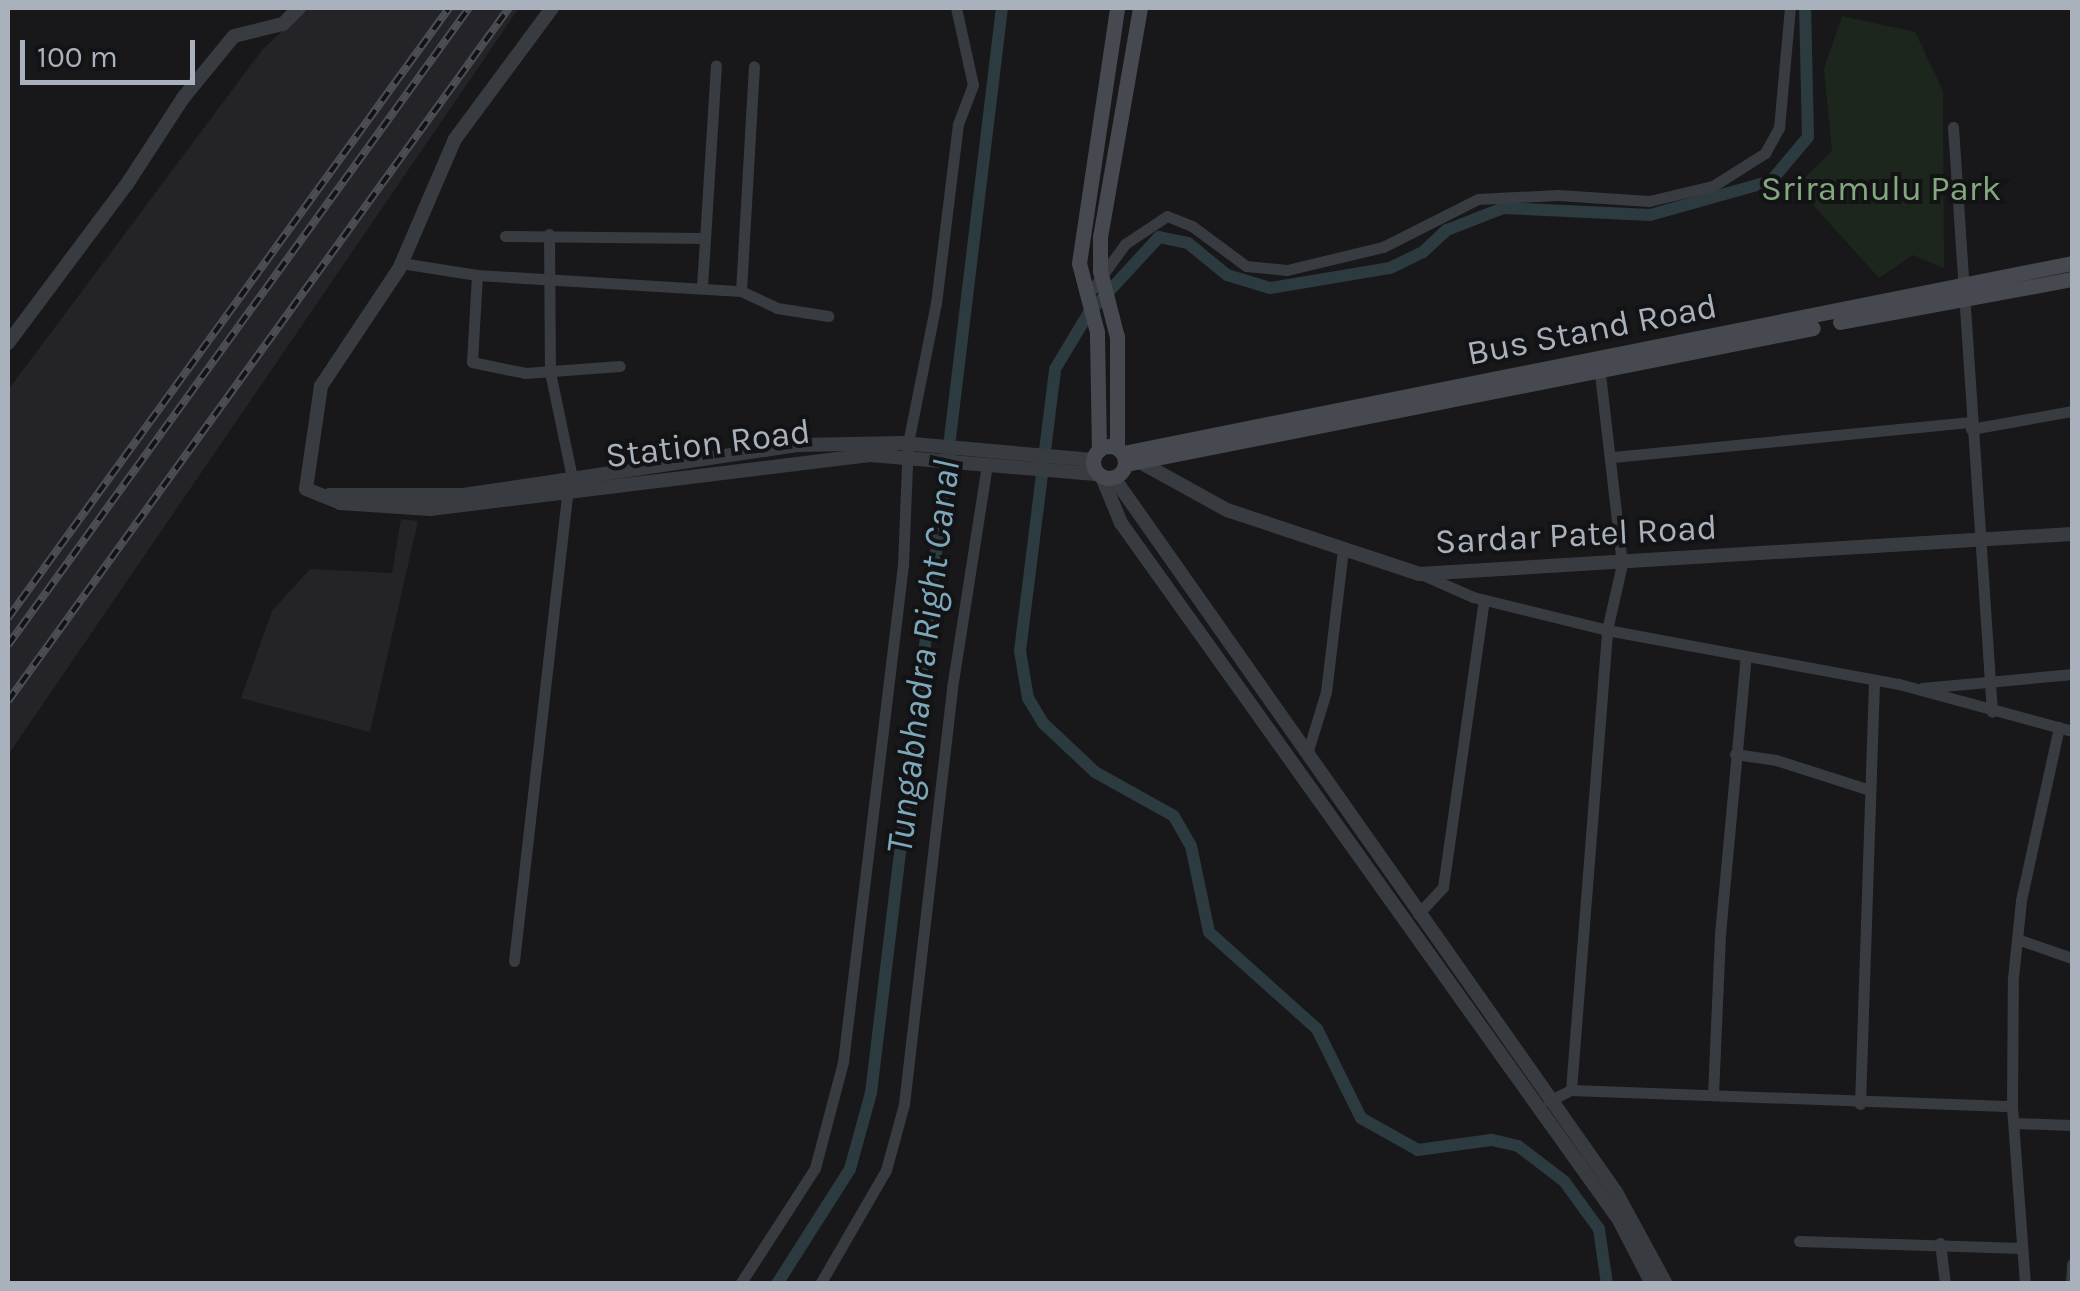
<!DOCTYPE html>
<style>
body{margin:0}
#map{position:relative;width:2080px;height:1291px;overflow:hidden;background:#18181a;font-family:Karla,sans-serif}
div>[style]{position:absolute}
.built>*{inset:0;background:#242428}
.green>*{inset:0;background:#1d261d}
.canal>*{height:12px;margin:-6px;padding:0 6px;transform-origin:6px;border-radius:6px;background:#2c3b40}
.minor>*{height:11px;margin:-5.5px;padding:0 5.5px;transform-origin:5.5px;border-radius:5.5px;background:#383b40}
.tertiary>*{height:14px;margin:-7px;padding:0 7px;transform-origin:7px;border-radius:7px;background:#383b40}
.secondary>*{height:15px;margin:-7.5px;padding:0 7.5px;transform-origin:7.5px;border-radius:7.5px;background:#464a50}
.secondary>.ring{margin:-7.5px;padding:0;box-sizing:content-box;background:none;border:15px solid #464a50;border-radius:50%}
.rail>*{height:8px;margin-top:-4px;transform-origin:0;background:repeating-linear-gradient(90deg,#131316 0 11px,#4b4f55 0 22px);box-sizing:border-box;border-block:2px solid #4b4f55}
span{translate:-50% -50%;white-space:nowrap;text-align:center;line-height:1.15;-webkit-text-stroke:8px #131316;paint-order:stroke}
.park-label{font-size:35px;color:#83a87e}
.street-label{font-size:35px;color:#a9b2bc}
.water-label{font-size:38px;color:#7da8ba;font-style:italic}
.frame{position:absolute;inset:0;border:10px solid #a9b2bc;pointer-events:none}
.scale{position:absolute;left:20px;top:40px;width:175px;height:45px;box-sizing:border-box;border:5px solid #a9b2bc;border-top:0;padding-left:12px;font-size:30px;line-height:35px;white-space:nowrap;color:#a9b2bc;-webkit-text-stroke:8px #131316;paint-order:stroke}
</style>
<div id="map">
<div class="built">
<div style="clip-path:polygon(307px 8px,519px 8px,8px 755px,8px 390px,263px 49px)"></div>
<div style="clip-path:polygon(401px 519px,418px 521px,370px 732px,241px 698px,272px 611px,310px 569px,392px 573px)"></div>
</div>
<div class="green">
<div style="clip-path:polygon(1842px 16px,1915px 32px,1943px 91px,1944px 268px,1913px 255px,1879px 278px,1796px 186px,1832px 151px,1824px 69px)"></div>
</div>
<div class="canal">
<div style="left:777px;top:1284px;width:136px;rotate:-57.6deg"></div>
<div style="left:850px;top:1169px;width:79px;rotate:-74.6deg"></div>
<div style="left:871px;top:1093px;width:1093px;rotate:-83.12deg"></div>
<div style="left:1607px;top:1284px;width:56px;rotate:-98.3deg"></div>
<div style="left:1599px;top:1229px;width:59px;rotate:-126.1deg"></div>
<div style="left:1564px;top:1181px;width:58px;rotate:-142.7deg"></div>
<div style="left:1518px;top:1146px;width:28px;rotate:-167deg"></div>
<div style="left:1491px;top:1140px;width:74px;rotate:172.2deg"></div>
<div style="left:1418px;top:1150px;width:65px;rotate:-150.7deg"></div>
<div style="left:1361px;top:1118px;width:99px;rotate:-116.3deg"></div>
<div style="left:1317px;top:1029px;width:145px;rotate:-138.1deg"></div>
<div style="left:1209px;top:932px;width:88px;rotate:-101.8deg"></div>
<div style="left:1191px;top:846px;width:34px;rotate:-120deg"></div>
<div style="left:1174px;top:816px;width:90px;rotate:-150.9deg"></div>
<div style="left:1095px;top:772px;width:71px;rotate:-136.7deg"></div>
<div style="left:1043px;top:723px;width:29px;rotate:-121deg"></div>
<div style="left:1028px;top:698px;width:48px;rotate:-99.7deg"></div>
<div style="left:1020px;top:651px;width:284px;rotate:-82.9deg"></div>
<div style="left:1055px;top:369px;width:64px;rotate:-59deg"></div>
<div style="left:1088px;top:314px;width:105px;rotate:-47.3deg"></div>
<div style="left:1159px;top:237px;width:30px;rotate:12deg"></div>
<div style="left:1188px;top:243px;width:50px;rotate:39.4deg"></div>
<div style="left:1227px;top:275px;width:45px;rotate:16.8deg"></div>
<div style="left:1270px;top:288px;width:122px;rotate:-9.5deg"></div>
<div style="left:1390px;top:268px;width:37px;rotate:-26deg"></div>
<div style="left:1423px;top:252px;width:33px;rotate:-43deg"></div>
<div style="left:1447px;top:230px;width:60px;rotate:-21.4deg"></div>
<div style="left:1503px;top:208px;width:147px;rotate:2.7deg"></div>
<div style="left:1650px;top:215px;width:126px;rotate:-15.7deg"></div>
<div style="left:1771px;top:181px;width:57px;rotate:-49.9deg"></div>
<div style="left:1808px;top:137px;width:129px;rotate:-91.3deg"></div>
</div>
<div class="minor">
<div style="left:1953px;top:127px;width:586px;rotate:86.19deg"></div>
<div style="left:549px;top:234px;width:138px;rotate:89.6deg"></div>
<div style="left:550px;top:372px;width:117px;rotate:78.2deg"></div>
<div style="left:505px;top:236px;width:200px;rotate:0.6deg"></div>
<div style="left:401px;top:263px;width:77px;rotate:9deg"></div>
<div style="left:477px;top:275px;width:264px;rotate:3.5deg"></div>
<div style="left:741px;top:291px;width:40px;rotate:25deg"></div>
<div style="left:777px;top:308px;width:52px;rotate:8.9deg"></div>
<div style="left:477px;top:275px;width:87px;rotate:93.3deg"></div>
<div style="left:472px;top:362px;width:54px;rotate:11.7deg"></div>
<div style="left:525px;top:373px;width:95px;rotate:-4.2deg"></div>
<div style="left:702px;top:287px;width:222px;rotate:-86.4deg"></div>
<div style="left:741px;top:291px;width:225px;rotate:-86.7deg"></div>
<div style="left:1086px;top:298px;width:67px;rotate:-54.2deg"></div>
<div style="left:1125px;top:244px;width:50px;rotate:-33.7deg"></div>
<div style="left:1167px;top:216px;width:27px;rotate:22deg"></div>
<div style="left:1192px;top:226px;width:67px;rotate:36.5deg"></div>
<div style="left:1246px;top:266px;width:41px;rotate:5.6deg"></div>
<div style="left:1287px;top:270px;width:99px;rotate:-13.5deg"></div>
<div style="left:1383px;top:247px;width:106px;rotate:-26.8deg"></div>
<div style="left:1478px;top:199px;width:80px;rotate:-2.9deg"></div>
<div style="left:1558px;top:195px;width:91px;rotate:3.8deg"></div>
<div style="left:1649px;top:201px;width:66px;rotate:-13.2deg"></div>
<div style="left:1713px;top:186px;width:62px;rotate:-32.4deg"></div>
<div style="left:1765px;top:153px;width:29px;rotate:-61deg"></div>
<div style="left:1779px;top:128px;width:121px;rotate:-84.8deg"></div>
<div style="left:1971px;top:429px;width:103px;rotate:-10.1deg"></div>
<div style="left:1613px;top:457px;width:360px;rotate:-5.6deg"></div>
<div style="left:1423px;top:575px;width:55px;rotate:23.7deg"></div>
<div style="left:1473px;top:597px;width:138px;rotate:13.8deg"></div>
<div style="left:1607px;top:630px;width:297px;rotate:10.5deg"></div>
<div style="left:1899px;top:684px;width:179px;rotate:15.2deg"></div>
<div style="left:1922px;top:688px;width:151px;rotate:-5.3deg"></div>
<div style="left:1307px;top:754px;width:65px;rotate:-73deg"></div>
<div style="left:1326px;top:692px;width:143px;rotate:-83.2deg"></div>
<div style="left:1735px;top:754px;width:41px;rotate:8.3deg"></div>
<div style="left:1776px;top:760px;width:96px;rotate:17.7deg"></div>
<div style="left:1418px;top:914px;width:37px;rotate:-47deg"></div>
<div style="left:1443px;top:887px;width:290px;rotate:-81.9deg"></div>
<div style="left:2017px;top:939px;width:58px;rotate:19.1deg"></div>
<div style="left:514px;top:961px;width:471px;rotate:-83.5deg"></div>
<div style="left:1571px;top:1090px;width:461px;rotate:-85.5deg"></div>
<div style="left:1607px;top:630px;width:68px;rotate:-77.2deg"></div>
<div style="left:1622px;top:564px;width:200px;rotate:-96.6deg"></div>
<div style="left:1713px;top:1095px;width:161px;rotate:-87.5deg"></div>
<div style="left:1720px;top:934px;width:279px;rotate:-84.7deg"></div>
<div style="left:1549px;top:1101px;width:25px;rotate:-27deg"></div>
<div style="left:1571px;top:1090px;width:441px;rotate:2.1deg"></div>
<div style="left:1860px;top:1104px;width:424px;rotate:-88.1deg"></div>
<div style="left:2014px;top:1123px;width:58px;rotate:2deg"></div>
<div style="left:1799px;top:1241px;width:223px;rotate:1.8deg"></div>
<div style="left:1940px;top:1243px;width:41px;rotate:83deg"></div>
<div style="left:740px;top:1284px;width:138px;rotate:-57.1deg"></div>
<div style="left:815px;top:1168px;width:110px;rotate:-75.2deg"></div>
<div style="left:843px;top:1062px;width:501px;rotate:-83.12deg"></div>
<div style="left:903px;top:565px;width:122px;rotate:-87.7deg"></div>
<div style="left:908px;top:443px;width:143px;rotate:-78.7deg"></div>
<div style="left:936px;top:303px;width:180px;rotate:-83deg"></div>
<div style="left:958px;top:124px;width:42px;rotate:-69deg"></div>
<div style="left:973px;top:85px;width:79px;rotate:-102.4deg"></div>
<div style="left:820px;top:1284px;width:132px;rotate:-59.9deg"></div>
<div style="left:886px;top:1170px;width:68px;rotate:-74.7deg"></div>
<div style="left:904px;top:1104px;width:419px;rotate:-83.4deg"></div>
<div style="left:952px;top:688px;width:227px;rotate:-81.1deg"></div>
<div style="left:2025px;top:1284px;width:178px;rotate:-94.2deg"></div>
<div style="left:2012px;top:1106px;width:128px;rotate:-89.6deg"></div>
<div style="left:2013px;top:978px;width:78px;rotate:-84.1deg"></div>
<div style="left:2021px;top:900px;width:177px;rotate:-77.6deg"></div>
<div style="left:2071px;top:1284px;width:20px;rotate:-87deg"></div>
</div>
<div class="tertiary">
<div style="left:552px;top:8px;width:163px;rotate:126.5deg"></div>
<div style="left:455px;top:139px;width:142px;rotate:113.3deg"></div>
<div style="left:399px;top:269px;width:141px;rotate:123.7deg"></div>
<div style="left:321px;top:386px;width:104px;rotate:98.3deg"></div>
<div style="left:306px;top:489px;width:37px;rotate:22deg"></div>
<div style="left:340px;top:503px;width:90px;rotate:3.8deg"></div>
<div style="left:430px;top:509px;width:443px;rotate:-7deg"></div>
<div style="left:870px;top:455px;width:229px;rotate:4.8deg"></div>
<div style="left:8px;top:343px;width:199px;rotate:-53.2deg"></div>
<div style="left:127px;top:184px;width:103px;rotate:-56.9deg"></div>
<div style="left:183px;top:98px;width:80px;rotate:-50.6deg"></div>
<div style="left:234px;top:36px;width:50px;rotate:-13.8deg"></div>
<div style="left:283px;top:24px;width:23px;rotate:-45deg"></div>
<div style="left:1140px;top:462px;width:99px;rotate:28.9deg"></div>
<div style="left:1227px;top:510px;width:202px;rotate:18.4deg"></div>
<div style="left:1419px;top:574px;width:654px;rotate:-3.51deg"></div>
<div style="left:1102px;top:477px;width:50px;rotate:67.6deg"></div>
<div style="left:1121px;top:523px;width:857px;rotate:54.45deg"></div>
<div style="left:1619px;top:1220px;width:72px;rotate:62.7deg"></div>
<div style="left:1114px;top:478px;width:873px;rotate:54.89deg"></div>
<div style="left:1616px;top:1192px;width:105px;rotate:61.5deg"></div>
<div style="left:329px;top:495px;width:134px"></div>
<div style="left:463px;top:495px;width:339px;rotate:-8.5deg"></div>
<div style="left:798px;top:445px;width:104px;rotate:-1.1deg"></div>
<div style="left:902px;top:443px;width:192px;rotate:5.1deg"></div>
</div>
<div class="secondary">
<div style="left:1840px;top:322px;width:236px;rotate:-10.5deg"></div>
<div class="ring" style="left:1093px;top:446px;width:17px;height:17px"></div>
<div style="left:1117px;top:448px;width:111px;rotate:-90deg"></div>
<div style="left:1117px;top:337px;width:68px;rotate:-104.4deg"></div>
<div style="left:1100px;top:271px;width:34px;rotate:-90deg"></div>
<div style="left:1100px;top:237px;width:232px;rotate:-80.1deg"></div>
<div style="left:1099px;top:450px;width:118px;rotate:-91deg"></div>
<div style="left:1097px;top:332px;width:71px;rotate:-104.6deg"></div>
<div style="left:1079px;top:263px;width:258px;rotate:-81.5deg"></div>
<div style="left:1123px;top:453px;width:968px;rotate:-11.32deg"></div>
<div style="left:1126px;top:464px;width:700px;rotate:-11.2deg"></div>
</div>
<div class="rail">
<div style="left:8px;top:618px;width:753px;rotate:-54.13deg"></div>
<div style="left:8px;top:645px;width:786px;rotate:-54.11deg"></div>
<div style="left:8px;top:701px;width:855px;rotate:-54.14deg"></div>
</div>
<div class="park-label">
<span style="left:1881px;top:189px">Sriramulu Park</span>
</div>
<div class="street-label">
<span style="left:1592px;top:330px;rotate:-11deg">Bus Stand Road</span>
<span style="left:708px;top:444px;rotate:-7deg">Station Road</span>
<span style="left:1576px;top:535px;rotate:-3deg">Sardar Patel Road</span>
</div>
<div class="water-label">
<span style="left:923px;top:657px;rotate:-83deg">Tungabhadra Right Canal</span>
</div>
<div class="frame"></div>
<div class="scale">100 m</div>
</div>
